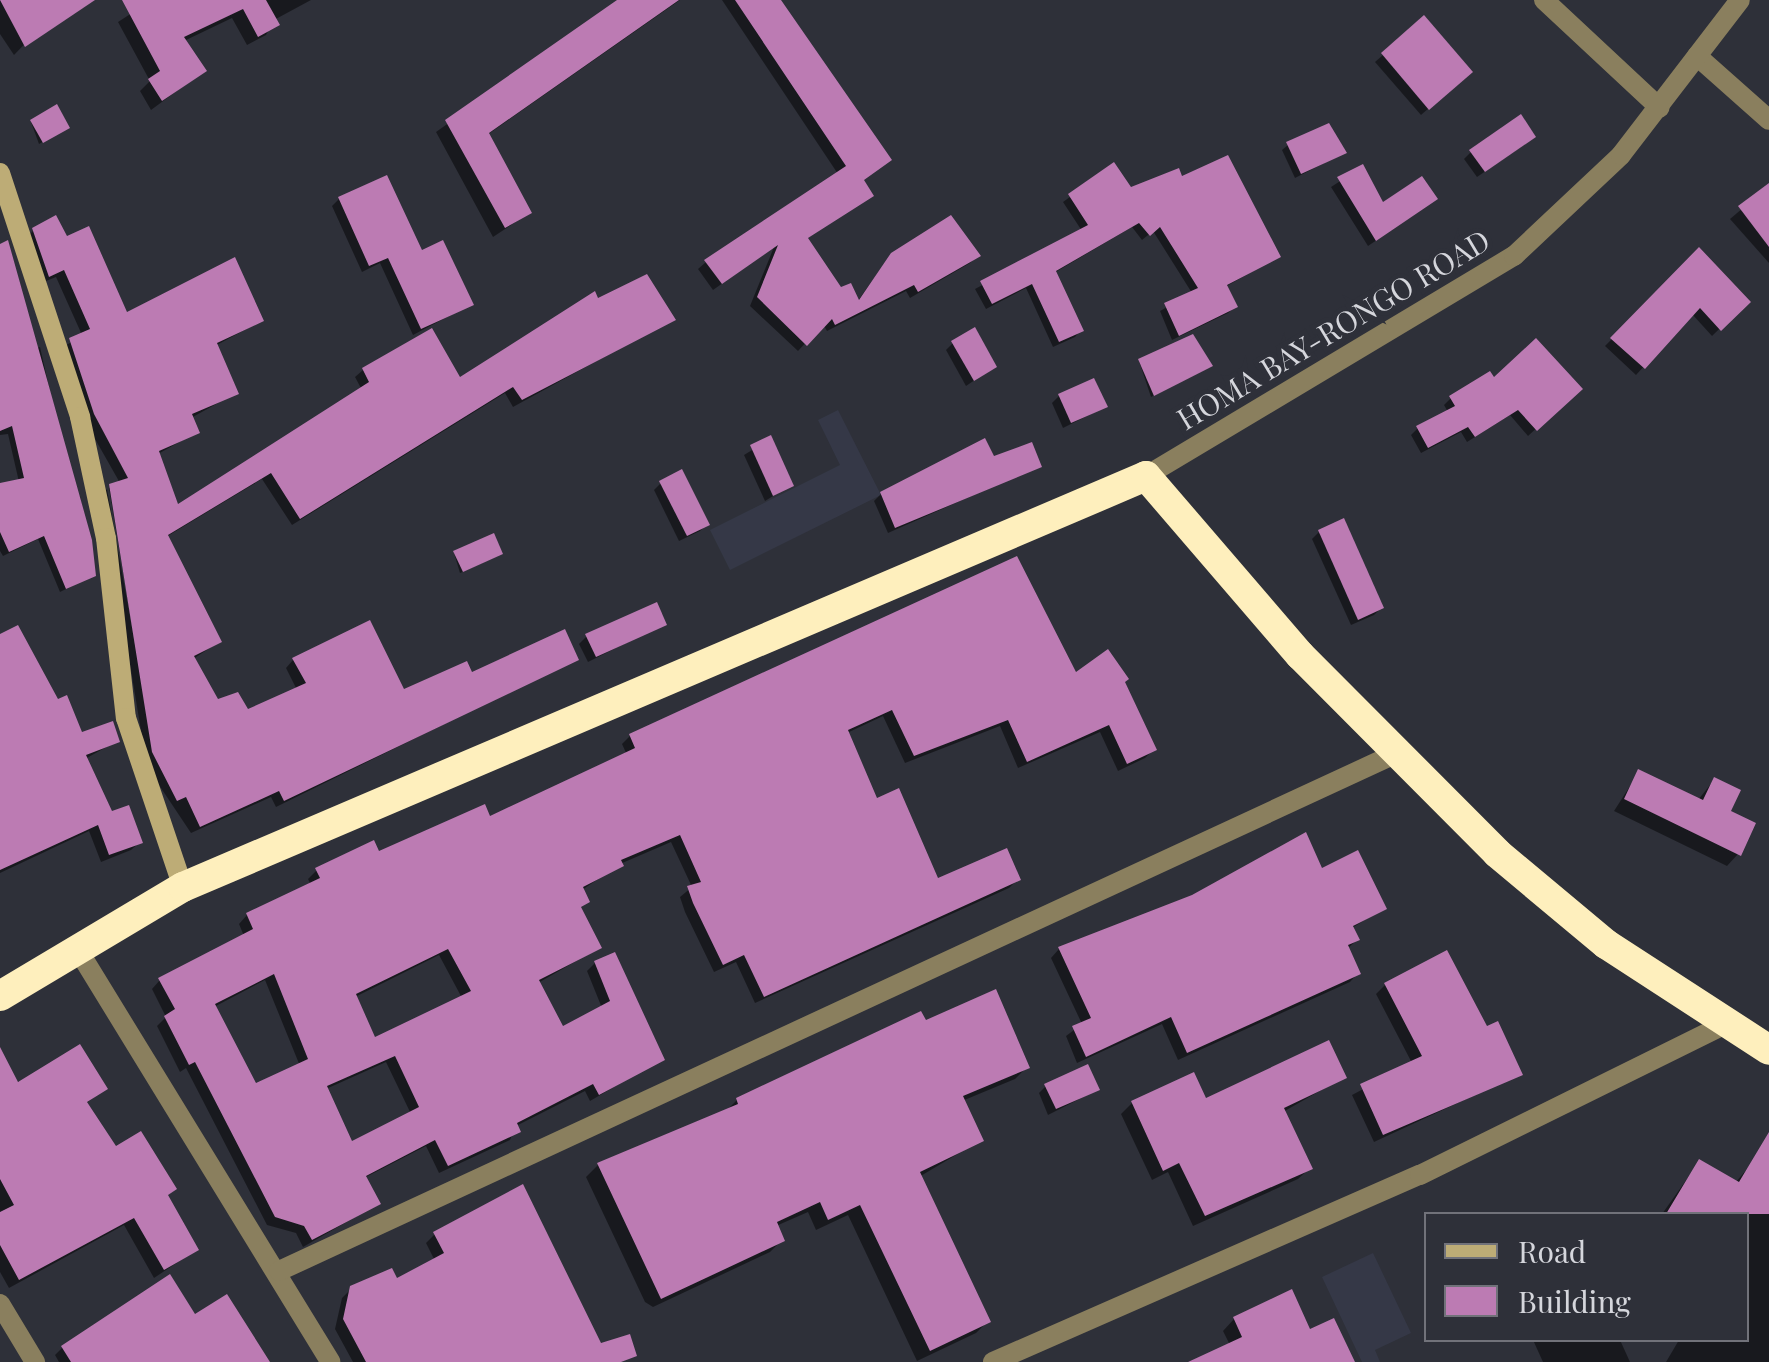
<!DOCTYPE html>
<style>
body{margin:0}
#map{position:relative;width:1769px;height:1362px;overflow:hidden;background:#2e3039;font-family:"Playfair Display",serif}
div>[style]{position:absolute}
.built>*{inset:0;background:#353847}
.shadow>*{inset:0;background:#0007}
.building>*{inset:0;background:#bc7bb3}
.street>*{height:20px;margin:-10px;padding:0 10px;transform-origin:10px;border-radius:10px;background:#8a7f5e}
.secondary>*{height:20px;margin:-10px;padding:0 10px;transform-origin:10px;border-radius:10px;background:#bdac76}
.highway>*{height:30px;margin:-15px;padding:0 15px;transform-origin:15px;border-radius:15px;background:#feefbd}
span{translate:-50% -50%;white-space:nowrap;text-align:center;line-height:1.15;-webkit-text-stroke:10px #2e3039;paint-order:stroke}
.street-label{font-size:30px;color:#d5d6dc}
.legend{position:absolute;left:1424px;top:1212px;width:325px;height:130px;box-sizing:border-box;background:#2e3039;border:2px solid #71727a;margin:0;padding:12px 18px;list-style:none;font-size:30px;color:#d5d6dc}
.legend li{display:flex;align-items:center;gap:20px;height:50px}
.legend b{width:50px;border:2px solid #71727a}
</style>
<div id="map">
<div class="built">
<div style="clip-path:polygon(838px 410px,881px 495px,730px 570px,710px 530px,840px 465px,818px 420px)"></div>
<div style="clip-path:polygon(1373px 1253px,1411px 1333px,1375px 1350px,1380px 1362px,1362px 1362px,1322px 1277px)"></div>
</div>
<div class="shadow">
<div style="clip-path:polygon(0 0,67px 0,14px 55px,0 34px)"></div>
<div style="clip-path:polygon(152px 0,311px 0,274px 20px,266px 35px,247px 45px,232px 18px,184px 41px,204px 71px,151px 110px,140px 91px,150px 81px,118px 22px)"></div>
<div style="clip-path:polygon(621px 0,680px 0,487px 135px,529px 213px,493px 237px,436px 132px)"></div>
<div style="clip-path:polygon(722px 0,777px 0,871px 196px,806px 239px,841px 290px,857px 302px,884px 264px,978px 255px,970px 263px,910px 298px,906px 291px,827px 331px,823px 324px,798px 351px,750px 306px,774px 247px,713px 290px,698px 269px,706px 262px,838px 174px)"></div>
<div style="clip-path:polygon(1424px 19px,1462px 79px,1421px 115px,1375px 62px)"></div>
<div style="clip-path:polygon(31px 122px,64px 130px,39px 144px)"></div>
<div style="clip-path:polygon(1525px 144px,1477px 177px,1464px 159px,1471px 152px)"></div>
<div style="clip-path:polygon(1288px 145px,1344px 153px,1295px 178px,1282px 150px)"></div>
<div style="clip-path:polygon(1113px 166px,1130px 190px,1181px 179px,1278px 257px,1225px 287px,1235px 307px,1228px 313px,1172px 340px,1160px 311px,1192px 293px,1153px 231px,1142px 240px,1132px 227px,1054px 273px,1081px 330px,1075px 337px,1053px 347px,1026px 288px,986px 309px,975px 289px,1082px 231px,1063px 202px)"></div>
<div style="clip-path:polygon(1362px 167px,1382px 206px,1427px 206px,1368px 246px,1331px 187px)"></div>
<div style="clip-path:polygon(1769px 186px,1769px 263px,1730px 219px)"></div>
<div style="clip-path:polygon(339px 199px,420px 254px,470px 305px,413px 335px,380px 263px,362px 272px,332px 206px)"></div>
<div style="clip-path:polygon(34px 230px,66px 239px,126px 315px,261px 321px,215px 346px,236px 393px,191px 418px,197px 432px,158px 454px,177px 508px,362px 390px,355px 377px,363px 370px,459px 381px,597px 301px,673px 319px,513px 407px,505px 393px,292px 525px,262px 479px,166px 537px,219px 642px,193px 659px,217px 702px,247px 712px,297px 690px,286px 668px,293px 660px,403px 692px,576px 659px,276px 807px,271px 797px,191px 833px,147px 767px,102px 495px,107px 489px,140px 672px,109px 488px,120px 483px,86px 423px,62px 348px,82px 335px,56px 277px,41px 283px,26px 238px)"></div>
<div style="clip-path:polygon(1699px 251px,1747px 302px,1712px 336px,1692px 314px,1636px 375px,1605px 346px)"></div>
<div style="clip-path:polygon(953px 343px,994px 367px,966px 386px,946px 350px)"></div>
<div style="clip-path:polygon(40px 347px,74px 498px,80px 496px,94px 575px,60px 592px,38px 539px,3px 556px,0 551px,0 486px,19px 482px,8px 434px,0 435px,0 362px)"></div>
<div style="clip-path:polygon(1139px 361px,1207px 368px,1151px 397px)"></div>
<div style="clip-path:polygon(1493px 381px,1579px 389px,1528px 436px,1510px 415px,1467px 442px,1461px 432px,1421px 453px,1411px 435px,1418px 428px,1448px 412px,1444px 405px,1451px 398px)"></div>
<div style="clip-path:polygon(1059px 396px,1105px 407px,1063px 428px,1052px 403px)"></div>
<div style="clip-path:polygon(770px 439px,791px 485px,765px 501px,744px 455px)"></div>
<div style="clip-path:polygon(993px 459px,1039px 466px,888px 533px,874px 501px,881px 494px)"></div>
<div style="clip-path:polygon(661px 483px,707px 524px,700px 531px,679px 541px,654px 490px)"></div>
<div style="clip-path:polygon(1319px 532px,1381px 608px,1374px 615px,1351px 625px,1312px 539px)"></div>
<div style="clip-path:polygon(454px 553px,498px 556px,460px 573px)"></div>
<div style="clip-path:polygon(664px 624px,588px 662px,579px 644px,587px 636px)"></div>
<div style="clip-path:polygon(0 637px,81px 735px,117px 741px,85px 759px,111px 814px,140px 842px,131px 850px,101px 862px,89px 831px,0 873px)"></div>
<div style="clip-path:polygon(evenodd,1075px 676px,1122px 682px,1154px 749px,1145px 758px,1118px 771px,1100px 732px,1018px 768px,1000px 726px,905px 763px,883px 716px,847px 733px,876px 801px,937px 881px,1018px 879px,1009px 888px,755px 1003px,736px 962px,714px 972px,685px 912px,680px 897px,692px 887px,671px 842px,620px 864px,582px 890px,587px 902px,579px 909px,599px 948px,538px 983px,562px 1029px,602px 1008px,587px 971px,595px 963px,662px 1059px,590px 1101px,585px 1091px,516px 1126px,510px 1140px,439px 1173px,426px 1146px,364px 1178px,378px 1204px,303px 1247px,296px 1233px,267px 1225px,186px 1068px,180px 1072px,157px 1026px,166px 1017px,152px 989px,160px 980px,244px 936px,239px 924px,247px 915px,311px 885px,308px 879px,317px 870px,489px 819px,627px 755px,622px 744px,630px 736px,1075px 676px,439px 955px,462px 998px,374px 1040px,355px 997px,439px 955px,1075px 676px,265px 980px,300px 1066px,254px 1086px,214px 1007px,265px 980px,1075px 676px,386px 1062px,411px 1114px,350px 1144px,326px 1089px,386px 1062px)"></div>
<div style="clip-path:polygon(1639px 772px,1698px 800px,1714px 780px,1738px 854px,1727px 866px,1614px 811px)"></div>
<div style="clip-path:polygon(1321px 871px,1384px 908px,1352px 928px,1357px 940px,1347px 949px,1358px 973px,1350px 982px,1178px 1060px,1162px 1024px,1077px 1063px,1066px 1036px,1082px 1024px,1051px 958px,1059px 949px,1193px 897px)"></div>
<div style="clip-path:polygon(1385px 985px,1486px 1029px,1520px 1074px,1374px 1142px,1352px 1095px,1412px 1063px,1376px 994px)"></div>
<div style="clip-path:polygon(924px 1024px,1027px 1067px,1015px 1079px,962px 1101px,981px 1140px,919px 1177px,988px 1321px,976px 1333px,917px 1361px,848px 1215px,816px 1230px,808px 1212px,776px 1226px,782px 1240px,770px 1252px,653px 1307px,645px 1302px,586px 1177px,598px 1165px,725px 1112px,737px 1100px)"></div>
<div style="clip-path:polygon(1344px 1077px,1283px 1112px,1310px 1168px,1298px 1179px,1193px 1226px,1168px 1172px,1152px 1180px,1121px 1114px,1132px 1103px,1205px 1102px)"></div>
<div style="clip-path:polygon(0 1080px,105px 1089px,85px 1104px,116px 1149px,166px 1197px,196px 1250px,154px 1278px,124px 1225px,9px 1288px,0 1272px)"></div>
<div style="clip-path:polygon(1046px 1086px,1097px 1090px,1048px 1115px,1039px 1093px)"></div>
<div style="clip-path:polygon(1754px 1161px,1769px 1170px,1769px 1362px,1666px 1362px,1679px 1340px,1746px 1340px,1746px 1214px,1662px 1214px,1699px 1162px,1735px 1183px)"></div>
<div style="clip-path:polygon(435px 1234px,508px 1362px,353px 1362px,335px 1329px,342px 1298px,352px 1288px,396px 1282px,435px 1261px,426px 1243px)"></div>
<div style="clip-path:polygon(169px 1278px,194px 1318px,266px 1362px,59px 1362px,55px 1355px,62px 1348px)"></div>
<div style="clip-path:polygon(1234px 1319px,1309px 1332px,1352px 1362px,1194px 1362px,1230px 1345px,1223px 1331px)"></div>
<div style="clip-path:polygon(1533px 1340px,1620px 1340px,1630px 1362px,1543px 1362px)"></div>
</div>
<div class="building">
<div style="clip-path:polygon(0 0,95px 0,25px 47px)"></div>
<div style="clip-path:polygon(122px 0,266px 0,280px 25px,258px 37px,243px 9px,184px 37px,207px 71px,162px 101px,148px 79px,160px 71px)"></div>
<div style="clip-path:polygon(617px 0,679px 0,489px 133px,532px 213px,505px 228px,445px 120px)"></div>
<div style="clip-path:polygon(735px 0,781px 0,892px 160px,864px 180px,874px 196px,808px 238px,841px 287px,851px 283px,859px 300px,891px 253px,951px 215px,981px 256px,918px 292px,914px 285px,835px 325px,832px 319px,807px 346px,757px 297px,778px 245px,722px 284px,704px 260px,846px 166px)"></div>
<div style="clip-path:polygon(1424px 15px,1473px 72px,1429px 110px,1381px 53px)"></div>
<div style="clip-path:polygon(57px 104px,70px 128px,43px 143px,30px 120px)"></div>
<div style="clip-path:polygon(1521px 114px,1536px 137px,1485px 172px,1469px 150px)"></div>
<div style="clip-path:polygon(1329px 123px,1347px 153px,1301px 174px,1286px 142px)"></div>
<div style="clip-path:polygon(1228px 155px,1281px 257px,1227px 285px,1238px 307px,1179px 336px,1164px 303px,1198px 288px,1160px 227px,1150px 236px,1139px 223px,1056px 271px,1084px 331px,1059px 342px,1032px 284px,992px 304px,980px 281px,1088px 225px,1068px 194px,1114px 162px,1131px 187px,1179px 168px,1182px 176px)"></div>
<div style="clip-path:polygon(1363px 164px,1383px 202px,1422px 176px,1438px 199px,1376px 241px,1337px 177px)"></div>
<div style="clip-path:polygon(387px 175px,422px 250px,443px 240px,474px 305px,421px 329px,388px 258px,369px 266px,338px 197px)"></div>
<div style="clip-path:polygon(1769px 183px,1769px 247px,1738px 206px)"></div>
<div style="clip-path:polygon(56px 215px,67px 236px,89px 226px,127px 312px,235px 257px,264px 321px,217px 343px,239px 394px,192px 414px,200px 433px,159px 451px,178px 504px,369px 382px,362px 368px,432px 328px,460px 377px,595px 291px,598px 298px,647px 274px,676px 320px,522px 400px,513px 387px,300px 519px,271px 473px,168px 535px,222px 642px,194px 656px,218px 699px,238px 692px,248px 709px,306px 683px,292px 658px,370px 620px,404px 689px,467px 661px,472px 672px,565px 629px,579px 660px,284px 801px,279px 791px,200px 827px,186px 797px,177px 801px,152px 752px,109px 484px,128px 478px,94px 414px,69px 338px,90px 329px,64px 270px,49px 277px,32px 228px)"></div>
<div style="clip-path:polygon(8px 240px,92px 540px,96px 576px,66px 589px,44px 536px,9px 552px,0 532px,0 483px,24px 478px,12px 426px,0 431px,0 244px)"></div>
<div style="clip-path:polygon(1699px 247px,1751px 302px,1721px 331px,1700px 308px,1645px 369px,1610px 338px)"></div>
<div style="clip-path:polygon(975px 327px,997px 367px,974px 381px,951px 341px)"></div>
<div style="clip-path:polygon(1193px 334px,1213px 366px,1154px 396px,1138px 359px)"></div>
<div style="clip-path:polygon(1536px 338px,1583px 389px,1537px 431px,1518px 410px,1475px 437px,1468px 427px,1428px 448px,1416px 426px,1455px 406px,1449px 396px,1490px 371px,1494px 377px)"></div>
<div style="clip-path:polygon(1094px 378px,1108px 407px,1071px 423px,1058px 394px)"></div>
<div style="clip-path:polygon(771px 435px,794px 486px,773px 496px,750px 445px)"></div>
<div style="clip-path:polygon(985px 438px,994px 456px,1032px 442px,1042px 467px,895px 528px,880px 492px)"></div>
<div style="clip-path:polygon(682px 469px,710px 525px,687px 536px,659px 481px)"></div>
<div style="clip-path:polygon(1344px 518px,1384px 608px,1358px 620px,1318px 530px)"></div>
<div style="clip-path:polygon(494px 533px,503px 554px,463px 572px,453px 551px)"></div>
<div style="clip-path:polygon(evenodd,1017px 556px,1076px 672px,1108px 649px,1129px 679px,1125px 682px,1157px 750px,1127px 764px,1109px 725px,1027px 762px,1008px 720px,914px 756px,892px 710px,848px 730px,877px 798px,899px 788px,938px 878px,1007px 848px,1021px 880px,764px 997px,744px 955px,723px 965px,693px 903px,687px 886px,701px 882px,680px 835px,621px 860px,624px 866px,583px 887px,590px 902px,581px 907px,602px 948px,539px 980px,563px 1026px,610px 1001px,594px 961px,615px 952px,665px 1060px,599px 1095px,593px 1084px,517px 1123px,521px 1132px,448px 1166px,435px 1140px,366px 1176px,381px 1204px,312px 1240px,304px 1226px,275px 1217px,195px 1062px,189px 1065px,164px 1016px,175px 1009px,158px 978px,253px 929px,246px 913px,320px 878px,315px 868px,374px 840px,379px 851px,485px 804px,490px 816px,635px 748px,629px 734px,1017px 556px,448px 949px,471px 991px,375px 1037px,356px 994px,448px 949px,1017px 556px,274px 974px,308px 1059px,256px 1083px,215px 1004px,274px 974px,1017px 556px,395px 1056px,419px 1107px,352px 1141px,327px 1086px,395px 1056px)"></div>
<div style="clip-path:polygon(657px 602px,667px 625px,596px 657px,585px 634px)"></div>
<div style="clip-path:polygon(18px 625px,58px 699px,67px 695px,82px 732px,113px 721px,120px 742px,86px 755px,112px 811px,129px 805px,143px 843px,109px 855px,98px 825px,0 870px,0 634px)"></div>
<div style="clip-path:polygon(1638px 769px,1703px 800px,1714px 777px,1741px 790px,1731px 811px,1756px 823px,1741px 856px,1624px 799px)"></div>
<div style="clip-path:polygon(1306px 832px,1322px 868px,1358px 850px,1387px 909px,1353px 926px,1360px 940px,1348px 945px,1361px 974px,1187px 1053px,1171px 1017px,1086px 1057px,1072px 1026px,1091px 1018px,1058px 947px,1192px 895px)"></div>
<div style="clip-path:polygon(1447px 950px,1487px 1026px,1498px 1021px,1523px 1075px,1383px 1135px,1360px 1084px,1422px 1056px,1384px 983px)"></div>
<div style="clip-path:polygon(996px 989px,1030px 1068px,963px 1096px,984px 1141px,920px 1172px,991px 1322px,930px 1351px,860px 1205px,828px 1220px,820px 1202px,777px 1222px,785px 1241px,661px 1299px,597px 1163px,738px 1104px,736px 1098px,921px 1011px,926px 1020px)"></div>
<div style="clip-path:polygon(1329px 1040px,1347px 1078px,1284px 1108px,1313px 1169px,1205px 1216px,1179px 1163px,1163px 1171px,1131px 1101px,1194px 1072px,1206px 1098px)"></div>
<div style="clip-path:polygon(80px 1044px,108px 1089px,87px 1102px,116px 1146px,141px 1131px,177px 1189px,168px 1195px,199px 1250px,164px 1270px,134px 1218px,19px 1280px,0 1245px,0 1212px,14px 1205px,0 1179px,0 1047px,18px 1082px)"></div>
<div style="clip-path:polygon(1088px 1064px,1100px 1090px,1056px 1109px,1044px 1084px)"></div>
<div style="clip-path:polygon(1769px 1132px,1769px 1214px,1666px 1214px,1699px 1159px,1739px 1182px)"></div>
<div style="clip-path:polygon(523px 1184px,601px 1343px,630px 1334px,637px 1356px,621px 1362px,366px 1362px,343px 1319px,350px 1286px,392px 1268px,397px 1278px,444px 1253px,433px 1232px)"></div>
<div style="clip-path:polygon(170px 1274px,195px 1314px,227px 1294px,270px 1362px,71px 1362px,61px 1346px)"></div>
<div style="clip-path:polygon(1292px 1289px,1310px 1329px,1334px 1318px,1355px 1362px,1188px 1362px,1242px 1337px,1233px 1317px)"></div>
</div>
<div class="street">
<div style="left:1544px;top:0;width:158px;rotate:43deg"></div>
<div style="left:1697px;top:56px;width:96px;rotate:41.6deg"></div>
<div style="left:1146px;top:476px;width:429px;rotate:-30.9deg"></div>
<div style="left:1514px;top:256px;width:147px;rotate:-43.3deg"></div>
<div style="left:1621px;top:155px;width:195px;rotate:-52.5deg"></div>
<div style="left:78px;top:950px;width:483px;rotate:58.5deg"></div>
<div style="left:279px;top:1271px;width:1230px;rotate:-24.86deg"></div>
<div style="left:0;top:1304px;width:68px;rotate:58.9deg"></div>
<div style="left:993px;top:1362px;width:466px;rotate:-23.7deg"></div>
<div style="left:1420px;top:1175px;width:338px;rotate:-26.3deg"></div>
</div>
<div class="secondary">
<div style="left:0;top:173px;width:257px;rotate:71.8deg"></div>
<div style="left:80px;top:417px;width:124px;rotate:77.9deg"></div>
<div style="left:106px;top:538px;width:181px;rotate:83.7deg"></div>
<div style="left:126px;top:718px;width:178px;rotate:71.4deg"></div>
</div>
<div class="highway">
<div style="left:0;top:996px;width:213px;rotate:-30.8deg"></div>
<div style="left:183px;top:887px;width:1047px;rotate:-23.11deg"></div>
<div style="left:1146px;top:476px;width:236px;rotate:49.3deg"></div>
<div style="left:1300px;top:655px;width:279px;rotate:45.1deg"></div>
<div style="left:1497px;top:853px;width:142px;rotate:39.9deg"></div>
<div style="left:1606px;top:944px;width:194px;rotate:33deg"></div>
</div>
<div class="street-label">
<span style="left:1333px;top:329px;rotate:-31deg">HOMA BAY-RONGO ROAD</span>
</div>
<ul class="legend">
<li><b style="height:12px;background:#bdac76"></b>Road</li>
<li><b style="height:28px;background:#bc7bb3"></b>Building</li>
</ul>
</div>
